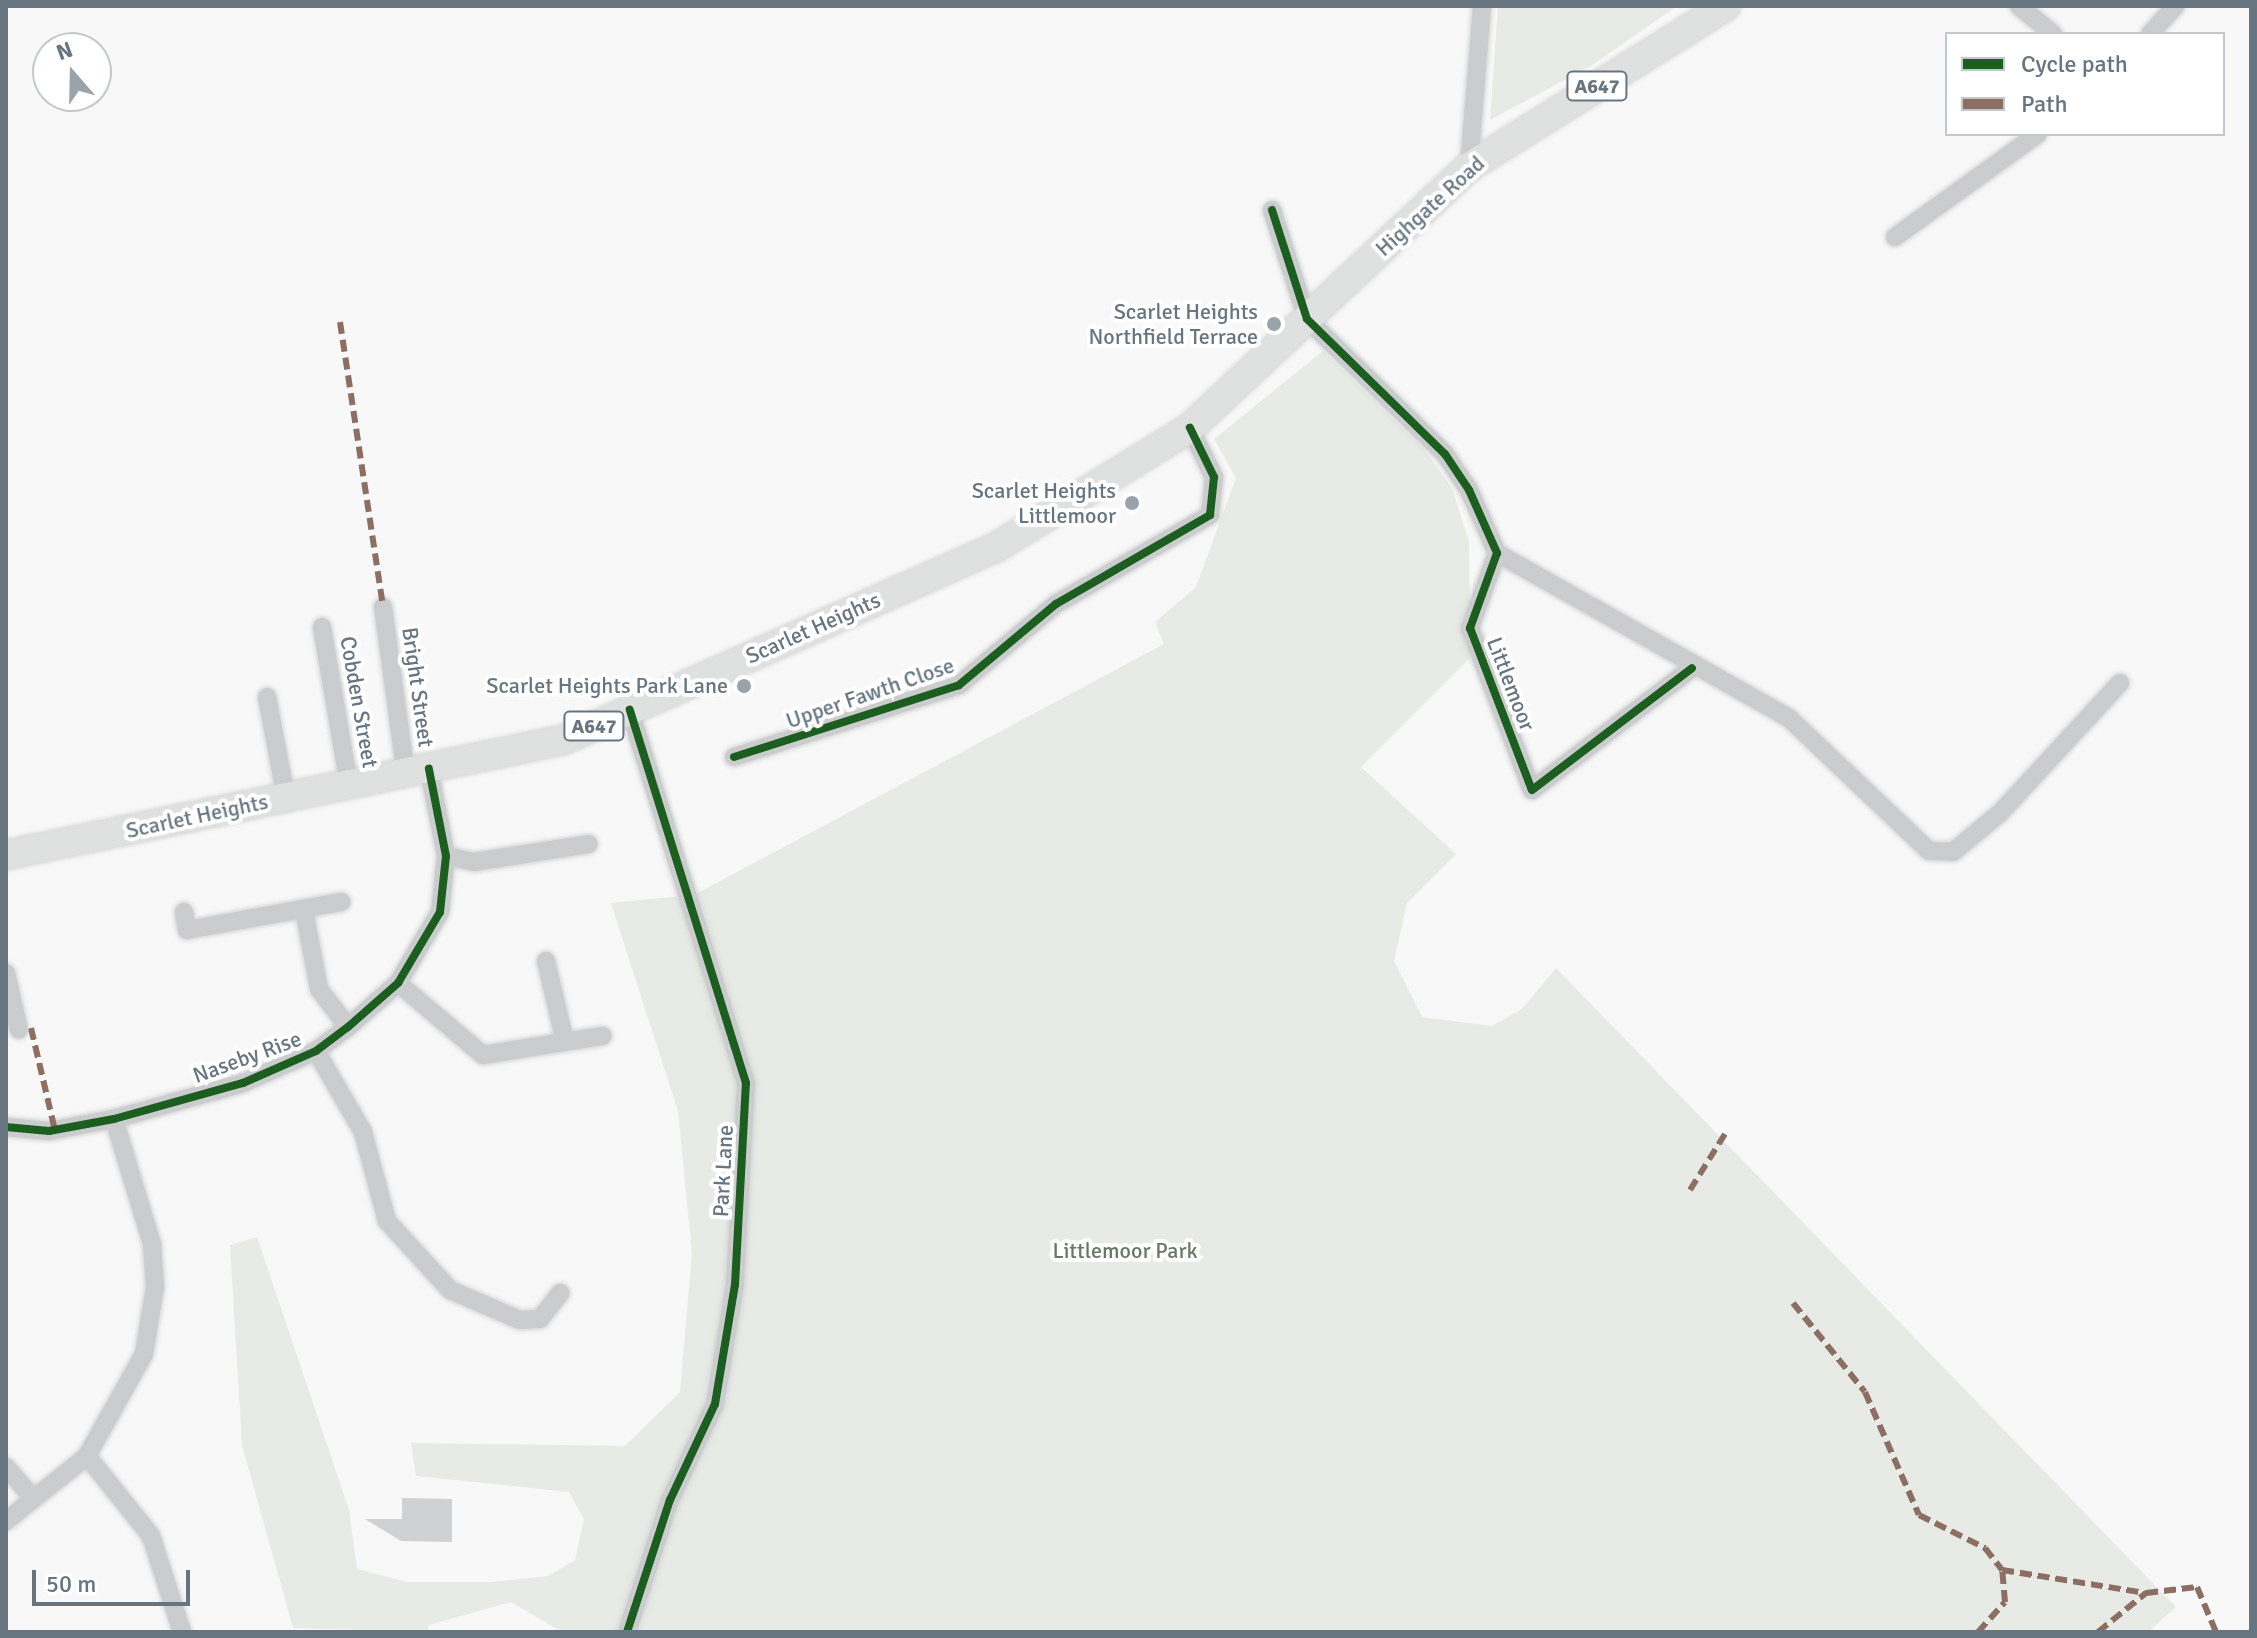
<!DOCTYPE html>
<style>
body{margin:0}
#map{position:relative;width:2257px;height:1638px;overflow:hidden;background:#f8f8f8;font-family:Signika,sans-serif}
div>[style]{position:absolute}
.green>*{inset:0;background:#e7eae5}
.building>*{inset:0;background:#cfd1d2}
.roads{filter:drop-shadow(0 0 2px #d4d5d6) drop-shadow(0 0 2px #d4d5d6)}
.minor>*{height:18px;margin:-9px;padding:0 9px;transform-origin:9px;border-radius:9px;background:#cbcccd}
.primary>*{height:28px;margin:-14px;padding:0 14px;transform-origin:14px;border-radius:14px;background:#dfe0e0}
.quiet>*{height:6px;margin-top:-3px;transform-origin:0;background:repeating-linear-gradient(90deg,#8d6e63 0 12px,transparent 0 18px)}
.cycleway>*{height:8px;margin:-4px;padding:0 4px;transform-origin:4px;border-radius:4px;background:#1b5e20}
.dots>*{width:22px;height:22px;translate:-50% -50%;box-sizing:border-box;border:4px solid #fff;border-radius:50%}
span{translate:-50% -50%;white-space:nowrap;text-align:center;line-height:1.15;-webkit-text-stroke:8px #fff;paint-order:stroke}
.shield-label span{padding:2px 6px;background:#fff;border:2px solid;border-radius:6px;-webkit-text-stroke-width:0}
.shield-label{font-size:20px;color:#667580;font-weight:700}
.street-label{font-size:22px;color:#667580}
.poi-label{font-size:22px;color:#667580}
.right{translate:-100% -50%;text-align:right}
.park-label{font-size:22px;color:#687865}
.frame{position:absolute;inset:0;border:8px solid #667580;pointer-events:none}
.legend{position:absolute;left:1945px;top:32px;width:280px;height:104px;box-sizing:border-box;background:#fff;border:2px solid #c2c8cc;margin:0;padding:10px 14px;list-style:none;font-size:24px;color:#667580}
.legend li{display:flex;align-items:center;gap:16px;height:40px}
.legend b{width:40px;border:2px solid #c2c8cc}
.north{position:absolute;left:32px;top:32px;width:80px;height:80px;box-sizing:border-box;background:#fff;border:2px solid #c2c8cc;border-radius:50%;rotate:340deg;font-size:22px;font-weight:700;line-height:32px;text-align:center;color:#667580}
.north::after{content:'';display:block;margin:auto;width:28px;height:36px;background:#99a3aa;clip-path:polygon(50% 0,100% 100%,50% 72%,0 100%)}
.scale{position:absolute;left:32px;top:1570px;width:158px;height:36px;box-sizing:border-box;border:4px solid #667580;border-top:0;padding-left:10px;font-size:24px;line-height:28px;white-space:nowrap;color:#667580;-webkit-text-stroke:6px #fff;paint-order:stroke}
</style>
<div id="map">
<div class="green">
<div style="clip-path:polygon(1498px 6px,1677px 6px,1591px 66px,1490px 120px)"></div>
<div style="clip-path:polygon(1323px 351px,1423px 448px,1452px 488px,1469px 542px,1470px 658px,1361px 767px,1456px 854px,1407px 903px,1394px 961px,1422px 1017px,1492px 1026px,1522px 1009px,1556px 968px,2176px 1607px,2148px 1632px,562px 1632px,511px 1602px,429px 1625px,427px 1632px,293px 1628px,242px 1445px,230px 1245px,257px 1237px,349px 1510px,357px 1569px,407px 1582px,490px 1582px,548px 1576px,575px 1560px,584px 1519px,569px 1492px,416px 1476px,411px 1443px,625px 1446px,680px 1392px,692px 1253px,678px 1111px,611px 903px,694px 895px,1164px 644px,1155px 622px,1196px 587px,1236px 478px,1214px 439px)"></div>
</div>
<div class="building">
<div style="clip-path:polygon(402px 1498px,452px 1499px,452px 1542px,401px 1541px,365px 1519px,402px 1519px)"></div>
</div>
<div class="roads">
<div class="minor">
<div style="left:2019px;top:6px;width:44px;rotate:39.5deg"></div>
<div style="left:2150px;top:34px;width:38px;rotate:-48deg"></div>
<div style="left:1469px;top:167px;width:162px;rotate:-85.4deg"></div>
<div style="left:1272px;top:210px;width:114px;rotate:72.2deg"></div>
<div style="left:1307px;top:319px;width:193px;rotate:44.4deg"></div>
<div style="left:1445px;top:454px;width:43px;rotate:56.3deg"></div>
<div style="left:1469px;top:490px;width:69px;rotate:66deg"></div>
<div style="left:1497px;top:553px;width:80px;rotate:109.8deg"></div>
<div style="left:1470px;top:628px;width:173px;rotate:69.1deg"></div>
<div style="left:1532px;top:790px;width:201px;rotate:-37.3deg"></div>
<div style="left:1895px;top:237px;width:176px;rotate:-35.8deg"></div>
<div style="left:1497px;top:553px;width:337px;rotate:29.5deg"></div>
<div style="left:1790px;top:719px;width:192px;rotate:43.5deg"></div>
<div style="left:1929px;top:851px;width:24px;rotate:2deg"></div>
<div style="left:1953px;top:852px;width:61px;rotate:-39.7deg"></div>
<div style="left:2000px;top:813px;width:177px;rotate:-47.3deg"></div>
<div style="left:383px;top:607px;width:169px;rotate:82.2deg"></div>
<div style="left:322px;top:627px;width:160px;rotate:80.3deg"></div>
<div style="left:267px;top:697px;width:103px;rotate:79.3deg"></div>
<div style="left:734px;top:757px;width:236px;rotate:-17.7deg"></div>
<div style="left:959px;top:685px;width:126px;rotate:-39.9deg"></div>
<div style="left:1056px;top:604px;width:178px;rotate:-30deg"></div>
<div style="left:1210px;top:515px;width:38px;rotate:-84deg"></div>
<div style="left:1214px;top:477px;width:55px;rotate:-116.1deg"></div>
<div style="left:446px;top:856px;width:29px;rotate:12deg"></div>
<div style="left:474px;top:862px;width:116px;rotate:-8.9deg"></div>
<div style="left:304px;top:910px;width:80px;rotate:79.2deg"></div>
<div style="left:319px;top:989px;width:48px;rotate:52.7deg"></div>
<div style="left:184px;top:912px;width:18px;rotate:81deg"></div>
<div style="left:187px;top:930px;width:157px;rotate:-10.3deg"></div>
<div style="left:546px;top:961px;width:83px;rotate:76.8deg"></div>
<div style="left:6px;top:973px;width:58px;rotate:77.2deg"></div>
<div style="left:398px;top:983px;width:111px;rotate:40.3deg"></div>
<div style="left:483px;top:1055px;width:121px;rotate:-9.1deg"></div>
<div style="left:316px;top:1051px;width:94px;rotate:59.9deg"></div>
<div style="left:363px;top:1132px;width:92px;rotate:74.9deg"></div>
<div style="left:387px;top:1221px;width:93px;rotate:47.6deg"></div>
<div style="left:450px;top:1290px;width:76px;rotate:23.2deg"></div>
<div style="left:520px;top:1320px;width:20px;rotate:-3deg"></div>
<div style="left:540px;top:1319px;width:33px;rotate:-52deg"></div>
<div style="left:6px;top:1127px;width:43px;rotate:5.3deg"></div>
<div style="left:49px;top:1131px;width:66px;rotate:-10.5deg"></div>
<div style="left:114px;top:1119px;width:134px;rotate:-15.6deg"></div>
<div style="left:243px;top:1083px;width:80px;rotate:-23.7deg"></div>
<div style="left:316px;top:1051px;width:40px;rotate:-37deg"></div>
<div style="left:348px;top:1027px;width:67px;rotate:-41.3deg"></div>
<div style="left:398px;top:983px;width:82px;rotate:-59.4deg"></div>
<div style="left:440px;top:912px;width:56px;rotate:-83.9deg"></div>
<div style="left:446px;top:856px;width:89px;rotate:-101.1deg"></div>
<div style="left:87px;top:1456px;width:102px;rotate:51.3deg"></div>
<div style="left:151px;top:1536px;width:101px;rotate:72.1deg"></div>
<div style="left:6px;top:1467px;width:40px;rotate:49deg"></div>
<div style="left:6px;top:1521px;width:104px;rotate:-38.7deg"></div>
<div style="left:87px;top:1456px;width:117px;rotate:-60.8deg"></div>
<div style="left:144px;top:1354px;width:68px;rotate:-80.7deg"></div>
<div style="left:155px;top:1287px;width:43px;rotate:-94deg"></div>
<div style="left:152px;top:1244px;width:131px;rotate:-106.9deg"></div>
<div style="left:627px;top:1632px;width:139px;rotate:-72deg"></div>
<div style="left:670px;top:1500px;width:106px;rotate:-64.9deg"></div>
<div style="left:715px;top:1404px;width:121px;rotate:-80.5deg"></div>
<div style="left:735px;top:1285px;width:202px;rotate:-86.9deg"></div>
<div style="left:746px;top:1083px;width:391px;rotate:-107.3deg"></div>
</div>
<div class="primary">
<div style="left:6px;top:855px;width:569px;rotate:-11.67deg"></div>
<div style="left:563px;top:740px;width:473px;rotate:-24deg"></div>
<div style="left:995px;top:548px;width:229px;rotate:-31.6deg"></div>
<div style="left:1190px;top:428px;width:382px;rotate:-43.1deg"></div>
<div style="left:1469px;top:167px;width:303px;rotate:-32.1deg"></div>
</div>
</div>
<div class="quiet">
<div style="left:340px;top:322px;width:288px;rotate:81.4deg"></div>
<div style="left:31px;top:1028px;width:105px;rotate:76.8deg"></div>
<div style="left:1690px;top:1190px;width:66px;rotate:-58deg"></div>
<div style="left:1793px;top:1303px;width:114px;rotate:51deg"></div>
<div style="left:1865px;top:1392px;width:134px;rotate:66.3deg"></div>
<div style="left:1919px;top:1515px;width:74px;rotate:26.6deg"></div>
<div style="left:1985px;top:1548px;width:28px;rotate:52deg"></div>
<div style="left:2002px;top:1570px;width:146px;rotate:9.1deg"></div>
<div style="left:1978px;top:1632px;width:40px;rotate:-48deg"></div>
<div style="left:2005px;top:1602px;width:32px;rotate:-95deg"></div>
<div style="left:2098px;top:1632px;width:62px;rotate:-39.1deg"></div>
<div style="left:2146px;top:1593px;width:51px;rotate:-6.7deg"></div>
<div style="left:2197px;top:1587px;width:49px;rotate:67.1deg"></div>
</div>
<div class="cycleway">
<div style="left:1272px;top:210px;width:114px;rotate:72.2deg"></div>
<div style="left:1307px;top:319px;width:193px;rotate:44.4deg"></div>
<div style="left:1445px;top:454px;width:43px;rotate:56.3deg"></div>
<div style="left:1469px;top:490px;width:69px;rotate:66deg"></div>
<div style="left:1497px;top:553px;width:80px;rotate:109.8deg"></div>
<div style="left:1470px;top:628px;width:173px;rotate:69.1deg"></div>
<div style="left:1532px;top:790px;width:201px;rotate:-37.3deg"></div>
<div style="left:734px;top:757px;width:236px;rotate:-17.7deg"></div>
<div style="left:959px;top:685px;width:126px;rotate:-39.9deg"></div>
<div style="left:1056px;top:604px;width:178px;rotate:-30deg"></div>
<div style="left:1210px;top:515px;width:38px;rotate:-84deg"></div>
<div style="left:1214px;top:477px;width:55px;rotate:-116.1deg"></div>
<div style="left:6px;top:1127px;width:43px;rotate:5.3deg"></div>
<div style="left:49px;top:1131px;width:66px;rotate:-10.5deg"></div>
<div style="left:114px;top:1119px;width:134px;rotate:-15.6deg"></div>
<div style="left:243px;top:1083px;width:80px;rotate:-23.7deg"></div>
<div style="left:316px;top:1051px;width:40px;rotate:-37deg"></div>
<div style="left:348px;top:1027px;width:67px;rotate:-41.3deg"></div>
<div style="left:398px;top:983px;width:82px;rotate:-59.4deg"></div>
<div style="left:440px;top:912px;width:56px;rotate:-83.9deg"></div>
<div style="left:446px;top:856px;width:89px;rotate:-101.1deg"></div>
<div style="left:627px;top:1632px;width:139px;rotate:-72deg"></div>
<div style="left:670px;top:1500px;width:106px;rotate:-64.9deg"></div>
<div style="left:715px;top:1404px;width:121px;rotate:-80.5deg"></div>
<div style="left:735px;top:1285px;width:202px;rotate:-86.9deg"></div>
<div style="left:746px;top:1083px;width:391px;rotate:-107.3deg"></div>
</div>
<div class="dots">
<div style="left:1274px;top:324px;background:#99a3aa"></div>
<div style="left:1132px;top:503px;background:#99a3aa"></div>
<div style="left:744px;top:686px;background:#99a3aa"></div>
</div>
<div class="shield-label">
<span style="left:1597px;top:86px">A647</span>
<span style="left:594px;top:726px">A647</span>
</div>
<div class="street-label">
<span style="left:1430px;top:206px;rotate:-42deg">Highgate Road</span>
<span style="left:813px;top:628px;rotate:-24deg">Scarlet Heights</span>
<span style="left:1511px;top:684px;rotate:69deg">Littlemoor</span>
<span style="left:418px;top:687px;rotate:82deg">Bright Street</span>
<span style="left:870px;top:693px;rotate:-19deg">Upper Fawth Close</span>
<span style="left:359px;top:702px;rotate:80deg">Cobden Street</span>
<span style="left:197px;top:816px;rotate:-12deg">Scarlet Heights</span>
<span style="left:247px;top:1057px;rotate:-20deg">Naseby Rise</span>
<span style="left:723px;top:1171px;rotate:-87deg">Park Lane</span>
</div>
<div class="poi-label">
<span class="right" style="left:1258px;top:324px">Scarlet Heights<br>Northfield Terrace</span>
<span class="right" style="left:1116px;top:503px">Scarlet Heights<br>Littlemoor</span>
<span class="right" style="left:728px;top:686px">Scarlet Heights Park Lane</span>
</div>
<div class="park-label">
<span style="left:1125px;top:1251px">Littlemoor Park</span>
</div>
<div class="frame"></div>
<ul class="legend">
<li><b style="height:10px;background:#1b5e20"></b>Cycle path</li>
<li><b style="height:10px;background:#8d6e63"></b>Path</li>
</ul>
<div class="north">N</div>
<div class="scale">50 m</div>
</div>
